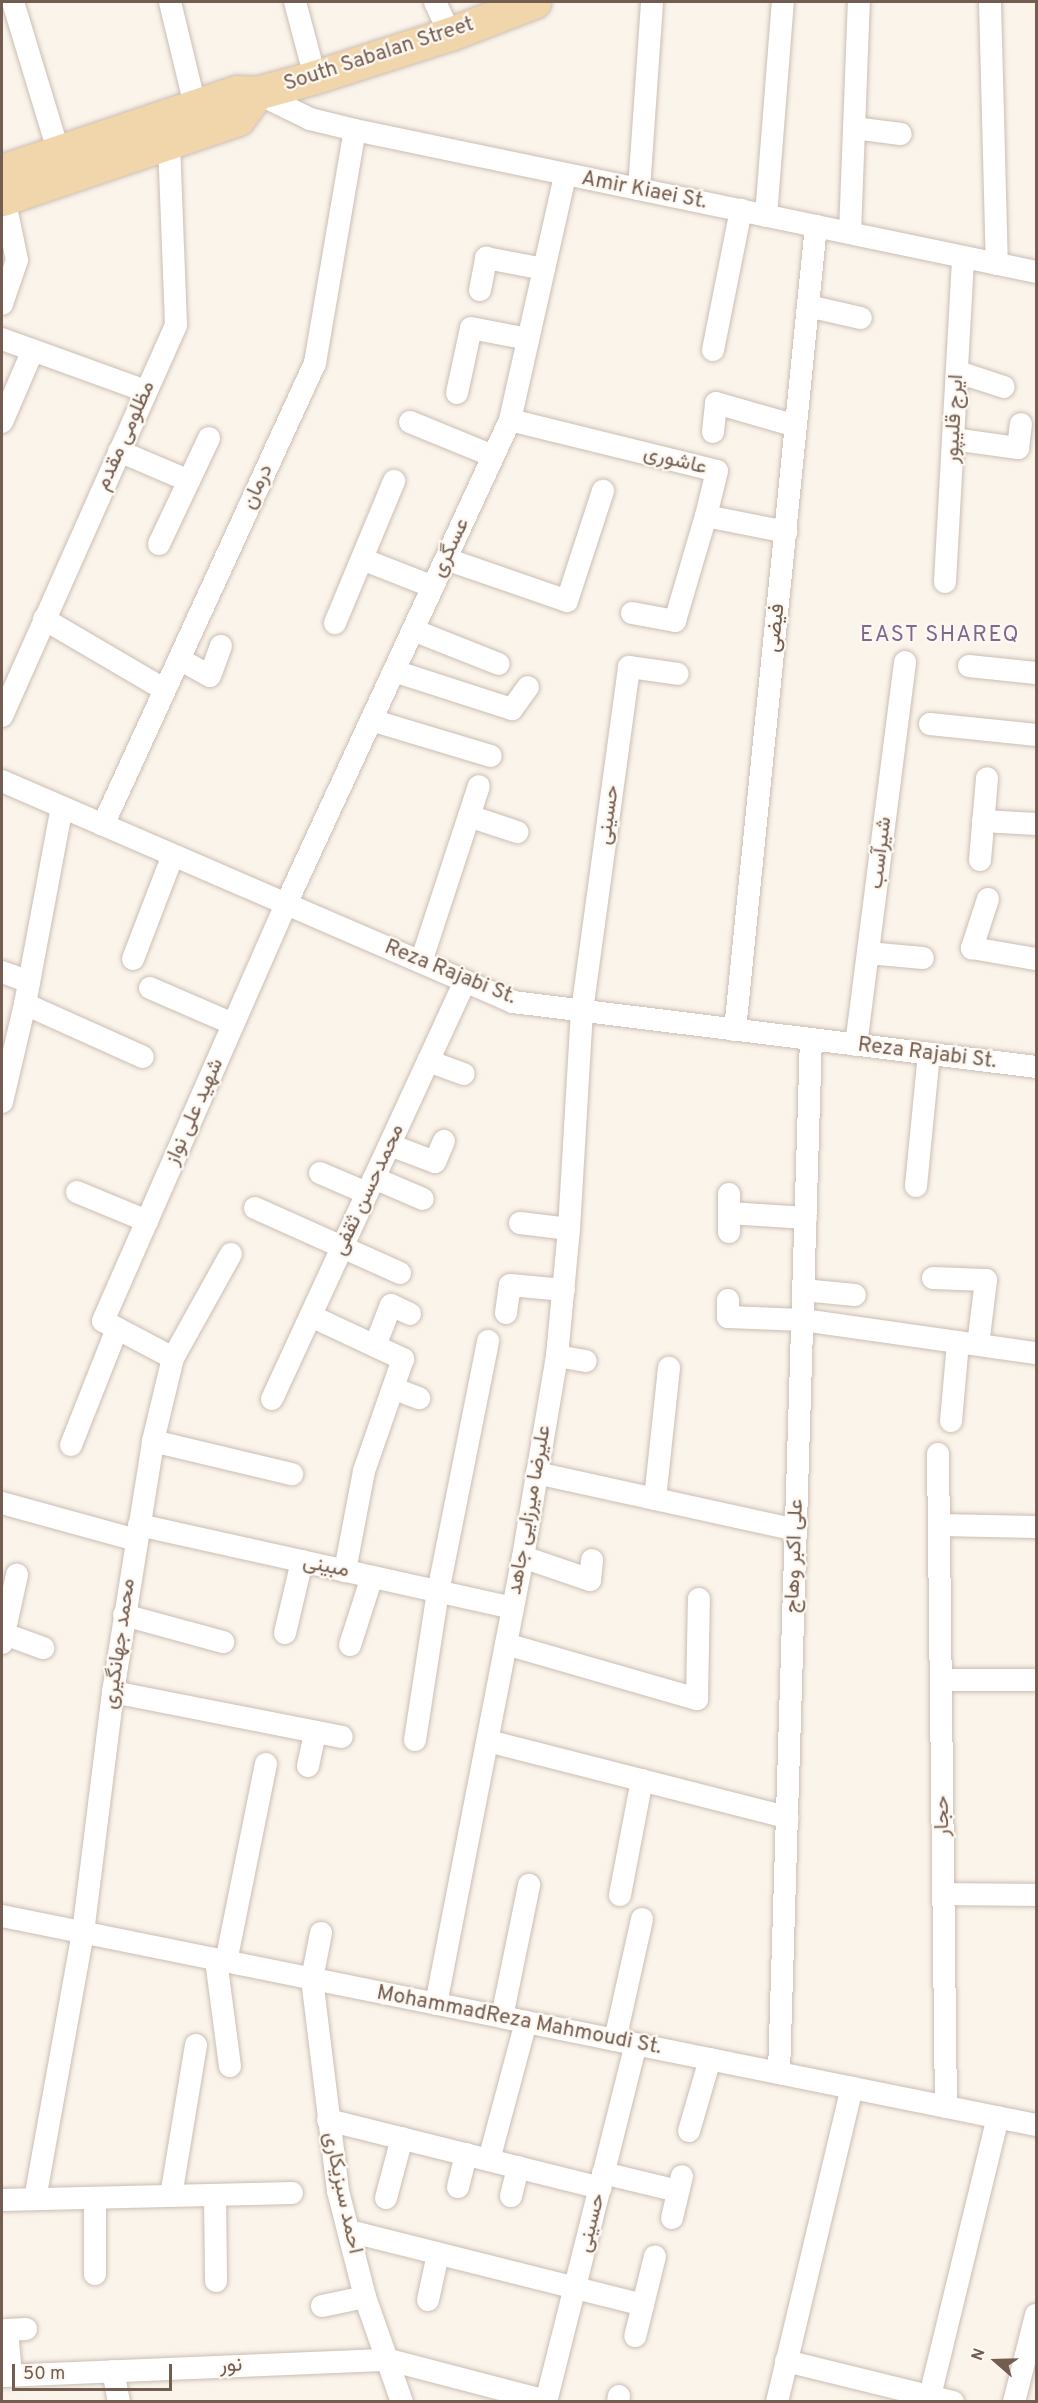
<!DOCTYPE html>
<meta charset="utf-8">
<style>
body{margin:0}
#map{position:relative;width:1038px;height:2403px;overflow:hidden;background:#faf4eb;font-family:Overpass,Vazirmatn,sans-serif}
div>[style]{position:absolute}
.roads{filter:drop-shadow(0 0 2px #ccbdb2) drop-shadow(0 0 2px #ccbdb2)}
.minor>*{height:22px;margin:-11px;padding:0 11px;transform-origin:11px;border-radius:11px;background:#fff}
.primary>*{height:33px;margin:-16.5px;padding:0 16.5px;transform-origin:16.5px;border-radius:16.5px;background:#f1d6ab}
span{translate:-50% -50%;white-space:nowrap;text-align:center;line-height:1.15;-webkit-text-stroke:4.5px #fdf8f1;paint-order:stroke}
.street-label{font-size:21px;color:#735c50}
.neighbourhood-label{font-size:22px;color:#81688e;letter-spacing:1.5px}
.frame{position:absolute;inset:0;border:3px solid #735c50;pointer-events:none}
.north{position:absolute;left:966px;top:2331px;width:60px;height:60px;-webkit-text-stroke:4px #fdf8f1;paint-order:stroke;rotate:290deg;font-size:16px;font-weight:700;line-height:24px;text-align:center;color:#735c50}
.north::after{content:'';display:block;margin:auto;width:21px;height:27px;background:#735c50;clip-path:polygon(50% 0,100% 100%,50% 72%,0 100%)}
.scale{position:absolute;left:12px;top:2364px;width:160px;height:27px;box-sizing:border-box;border:3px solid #735c50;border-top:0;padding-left:8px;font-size:18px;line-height:21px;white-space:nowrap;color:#735c50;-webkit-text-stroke:4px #fdf8f1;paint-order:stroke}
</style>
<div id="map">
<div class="roads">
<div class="minor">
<div style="left:13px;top:2px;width:158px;rotate:73.1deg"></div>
<div style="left:170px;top:2px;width:106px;rotate:76.4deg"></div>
<div style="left:295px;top:2px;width:78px;rotate:75.1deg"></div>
<div style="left:435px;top:2px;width:35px;rotate:65deg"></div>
<div style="left:990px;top:2px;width:262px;rotate:88.5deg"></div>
<div style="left:257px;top:93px;width:59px;rotate:26.1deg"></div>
<div style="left:310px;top:119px;width:46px;rotate:13.7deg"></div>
<div style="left:355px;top:130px;width:696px;rotate:11.78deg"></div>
<div style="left:854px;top:128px;width:47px;rotate:7.3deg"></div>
<div style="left:639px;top:189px;width:187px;rotate:-86deg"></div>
<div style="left:766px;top:216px;width:215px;rotate:-85.5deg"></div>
<div style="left:850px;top:233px;width:231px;rotate:-87.8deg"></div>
<div style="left:480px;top:290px;width:33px;rotate:-79deg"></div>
<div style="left:486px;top:258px;width:59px;rotate:10.7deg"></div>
<div style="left:2px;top:304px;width:46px;rotate:-71.2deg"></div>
<div style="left:17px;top:260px;width:63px;rotate:-101.8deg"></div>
<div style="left:808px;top:306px;width:54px;rotate:12.8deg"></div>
<div style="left:2px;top:339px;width:153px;rotate:19.9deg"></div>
<div style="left:713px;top:350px;width:143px;rotate:-78.7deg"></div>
<div style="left:958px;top:372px;width:48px;rotate:18.1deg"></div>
<div style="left:457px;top:393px;width:66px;rotate:-77.8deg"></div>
<div style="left:471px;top:328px;width:58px;rotate:10.9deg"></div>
<div style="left:510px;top:420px;width:213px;rotate:13.8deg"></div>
<div style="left:717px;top:471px;width:46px;rotate:103.7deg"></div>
<div style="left:706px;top:516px;width:82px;rotate:11.3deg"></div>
<div style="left:2px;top:422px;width:78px;rotate:-66.7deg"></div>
<div style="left:410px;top:422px;width:90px;rotate:22.3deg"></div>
<div style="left:713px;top:432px;width:29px;rotate:-84deg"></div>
<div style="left:716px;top:403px;width:83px;rotate:16deg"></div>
<div style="left:953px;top:439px;width:66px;rotate:7.9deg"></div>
<div style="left:1018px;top:448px;width:24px;rotate:-83deg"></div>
<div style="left:119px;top:451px;width:76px;rotate:23.2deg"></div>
<div style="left:159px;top:544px;width:117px;rotate:-64.7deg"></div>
<div style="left:362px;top:559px;width:76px;rotate:21.5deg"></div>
<div style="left:446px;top:559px;width:128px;rotate:19.1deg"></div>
<div style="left:567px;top:601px;width:116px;rotate:-71.9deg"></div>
<div style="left:945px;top:582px;width:325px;rotate:-86.8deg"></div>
<div style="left:632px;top:613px;width:44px;rotate:10.5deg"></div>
<div style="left:675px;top:621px;width:109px;rotate:-73.6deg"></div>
<div style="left:44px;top:619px;width:140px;rotate:30.4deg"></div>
<div style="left:335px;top:623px;width:154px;rotate:-67.4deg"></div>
<div style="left:413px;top:630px;width:92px;rotate:21.6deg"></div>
<div style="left:179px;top:659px;width:35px;rotate:29deg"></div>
<div style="left:210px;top:676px;width:32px;rotate:-70deg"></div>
<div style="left:969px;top:666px;width:67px;rotate:6deg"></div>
<div style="left:394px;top:671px;width:124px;rotate:17.9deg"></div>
<div style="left:512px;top:709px;width:27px;rotate:-54deg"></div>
<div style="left:2px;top:716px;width:428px;rotate:-66deg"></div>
<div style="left:176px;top:325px;width:184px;rotate:-92.2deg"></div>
<div style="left:371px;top:720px;width:125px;rotate:16.7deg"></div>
<div style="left:930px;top:724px;width:107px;rotate:5.9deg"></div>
<div style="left:2px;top:781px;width:557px;rotate:23.39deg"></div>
<div style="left:513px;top:1002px;width:527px;rotate:7.08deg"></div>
<div style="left:469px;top:816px;width:51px;rotate:18.4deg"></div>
<div style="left:983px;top:821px;width:53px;rotate:3.2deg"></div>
<div style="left:103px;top:825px;width:508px;rotate:-65.35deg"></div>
<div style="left:315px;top:363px;width:236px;rotate:-80.3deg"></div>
<div style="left:980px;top:860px;width:82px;rotate:-85.1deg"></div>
<div style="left:988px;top:899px;width:52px;rotate:108.1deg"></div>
<div style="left:972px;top:948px;width:65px;rotate:9.8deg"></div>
<div style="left:868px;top:953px;width:55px;rotate:5.2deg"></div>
<div style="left:133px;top:959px;width:111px;rotate:-69deg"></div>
<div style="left:421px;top:962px;width:185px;rotate:-71.8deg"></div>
<div style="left:2px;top:972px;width:29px;rotate:20deg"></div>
<div style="left:150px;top:988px;width:90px;rotate:23.4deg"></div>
<div style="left:25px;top:1004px;width:129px;rotate:24.2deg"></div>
<div style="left:735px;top:1030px;width:808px;rotate:-84.25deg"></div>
<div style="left:856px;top:1045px;width:386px;rotate:-82.7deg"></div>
<div style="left:428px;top:1061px;width:38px;rotate:20deg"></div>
<div style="left:2px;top:1102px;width:101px;rotate:-76.8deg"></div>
<div style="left:25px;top:1004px;width:200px;rotate:-79.4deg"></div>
<div style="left:390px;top:1145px;width:48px;rotate:20.7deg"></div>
<div style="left:435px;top:1162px;width:23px;rotate:-67deg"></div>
<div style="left:320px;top:1173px;width:51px;rotate:23.1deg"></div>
<div style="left:374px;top:1178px;width:53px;rotate:23.2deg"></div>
<div style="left:916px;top:1186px;width:133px;rotate:-84.4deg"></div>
<div style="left:77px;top:1192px;width:76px;rotate:22.5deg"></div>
<div style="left:255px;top:1208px;width:159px;rotate:24.1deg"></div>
<div style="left:729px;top:1213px;width:77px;rotate:3.7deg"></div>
<div style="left:520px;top:1223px;width:49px;rotate:7deg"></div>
<div style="left:729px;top:1232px;width:38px;rotate:-90deg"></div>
<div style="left:933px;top:1278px;width:53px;rotate:2.2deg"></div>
<div style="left:986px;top:1280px;width:65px;rotate:97deg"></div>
<div style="left:803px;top:1290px;width:52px;rotate:5.5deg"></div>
<div style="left:728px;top:1300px;width:17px;rotate:90deg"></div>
<div style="left:728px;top:1317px;width:75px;rotate:2.3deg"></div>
<div style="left:803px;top:1320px;width:235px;rotate:8.1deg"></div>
<div style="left:506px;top:1313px;width:28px;rotate:-82deg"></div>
<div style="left:510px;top:1285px;width:54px;rotate:5.3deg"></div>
<div style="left:311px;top:1316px;width:102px;rotate:25.1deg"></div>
<div style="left:403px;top:1359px;width:119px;rotate:109.2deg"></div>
<div style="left:364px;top:1471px;width:102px;rotate:100.8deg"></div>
<div style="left:375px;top:1346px;width:44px;rotate:-68.7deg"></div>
<div style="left:391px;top:1305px;width:21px;rotate:25deg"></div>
<div style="left:557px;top:1356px;width:29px;rotate:10deg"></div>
<div style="left:173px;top:1358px;width:79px;rotate:-152.1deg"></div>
<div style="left:103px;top:1321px;width:455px;rotate:-66.3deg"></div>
<div style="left:286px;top:904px;width:533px;rotate:-65.16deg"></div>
<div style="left:510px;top:420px;width:251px;rotate:-77.3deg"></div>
<div style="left:395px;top:1389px;width:26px;rotate:21deg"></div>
<div style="left:272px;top:1399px;width:460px;rotate:-65.2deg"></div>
<div style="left:951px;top:1421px;width:79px;rotate:-84.9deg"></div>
<div style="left:153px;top:1441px;width:143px;rotate:13.4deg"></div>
<div style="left:71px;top:1445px;width:125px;rotate:-68.4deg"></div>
<div style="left:938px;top:1454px;width:653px;rotate:89.3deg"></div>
<div style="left:537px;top:1473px;width:265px;rotate:12.4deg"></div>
<div style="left:655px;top:1499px;width:132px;rotate:-83.9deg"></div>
<div style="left:2px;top:1503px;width:139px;rotate:15.4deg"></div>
<div style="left:139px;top:1525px;width:383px;rotate:12.5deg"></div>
<div style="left:939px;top:1525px;width:97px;rotate:1.2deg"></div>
<div style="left:523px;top:1557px;width:71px;rotate:18.9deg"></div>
<div style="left:590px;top:1580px;width:20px;rotate:-84deg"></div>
<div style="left:124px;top:1615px;width:103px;rotate:15.3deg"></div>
<div style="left:2px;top:1633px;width:44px;rotate:20.1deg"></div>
<div style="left:285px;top:1633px;width:74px;rotate:-76.7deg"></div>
<div style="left:2px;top:1643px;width:70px;rotate:-77.6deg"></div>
<div style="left:506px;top:1644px;width:199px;rotate:16.1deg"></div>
<div style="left:697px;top:1699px;width:100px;rotate:-88.9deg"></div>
<div style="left:350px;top:1645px;width:71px;rotate:-72.1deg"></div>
<div style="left:941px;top:1680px;width:95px"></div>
<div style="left:113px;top:1692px;width:233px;rotate:11.1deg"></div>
<div style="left:415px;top:1740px;width:150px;rotate:-81.2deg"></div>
<div style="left:438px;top:1592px;width:256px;rotate:-78.7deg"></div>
<div style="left:488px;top:1741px;width:309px;rotate:14.3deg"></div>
<div style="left:308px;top:1766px;width:35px;rotate:-78deg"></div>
<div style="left:944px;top:1894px;width:92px;rotate:0.6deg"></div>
<div style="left:620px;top:1895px;width:117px;rotate:-79.2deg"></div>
<div style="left:2px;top:1916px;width:1055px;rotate:11.43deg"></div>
<div style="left:321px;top:1933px;width:47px;rotate:101.1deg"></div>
<div style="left:312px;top:1979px;width:214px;rotate:83deg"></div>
<div style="left:338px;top:2191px;width:109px;rotate:75.7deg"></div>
<div style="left:365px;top:2297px;width:111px;rotate:70.6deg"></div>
<div style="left:216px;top:1960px;width:107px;rotate:82.5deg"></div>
<div style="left:226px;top:1962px;width:202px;rotate:-78.6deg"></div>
<div style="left:436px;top:2004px;width:455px;rotate:-79deg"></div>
<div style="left:523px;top:1557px;width:204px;rotate:-80.4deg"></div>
<div style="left:557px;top:1356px;width:128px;rotate:-84.6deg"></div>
<div style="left:569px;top:1229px;width:218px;rotate:-86.6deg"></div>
<div style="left:582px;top:1011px;width:347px;rotate:-82.2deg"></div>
<div style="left:629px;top:667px;width:49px;rotate:8.1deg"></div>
<div style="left:502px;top:2017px;width:135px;rotate:-78.4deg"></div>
<div style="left:615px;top:2040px;width:124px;rotate:-77.4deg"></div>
<div style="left:779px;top:2073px;width:1034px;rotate:-88.23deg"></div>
<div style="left:328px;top:2120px;width:281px;rotate:14deg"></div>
<div style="left:689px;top:2131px;width:75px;rotate:-73.7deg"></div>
<div style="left:489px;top:2160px;width:143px;rotate:-75deg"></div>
<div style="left:603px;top:2173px;width:77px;rotate:13.5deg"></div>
<div style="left:458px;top:2187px;width:34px;rotate:-76deg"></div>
<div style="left:215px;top:2195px;width:86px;rotate:89.3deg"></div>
<div style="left:171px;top:2196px;width:153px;rotate:-80.6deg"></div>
<div style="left:511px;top:2196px;width:30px;rotate:-76deg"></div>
<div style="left:95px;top:2198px;width:76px;rotate:90deg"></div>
<div style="left:386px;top:2198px;width:62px;rotate:-75.1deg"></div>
<div style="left:35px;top:2199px;width:270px;rotate:-79.8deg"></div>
<div style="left:83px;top:1933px;width:243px;rotate:-82.9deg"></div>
<div style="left:113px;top:1692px;width:254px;rotate:-80.9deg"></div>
<div style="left:153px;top:1441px;width:85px;rotate:-76.5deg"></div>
<div style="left:173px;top:1358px;width:119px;rotate:-60.9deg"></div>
<div style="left:2px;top:2200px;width:290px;rotate:-1.4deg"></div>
<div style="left:672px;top:2218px;width:43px;rotate:-76.6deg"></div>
<div style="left:349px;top:2231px;width:303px;rotate:14.1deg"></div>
<div style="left:643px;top:2305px;width:32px;rotate:104deg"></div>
<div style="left:428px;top:2300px;width:47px;rotate:-77.7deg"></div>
<div style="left:643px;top:2305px;width:50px;rotate:-76.2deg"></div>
<div style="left:322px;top:2306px;width:44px;rotate:-11.8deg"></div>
<div style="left:786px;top:2361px;width:172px;rotate:13.8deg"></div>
<div style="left:113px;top:2371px;width:32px;rotate:79deg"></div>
<div style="left:11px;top:2375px;width:45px;rotate:-95.1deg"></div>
<div style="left:7px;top:2330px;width:19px;rotate:-3deg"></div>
<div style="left:2px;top:2376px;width:387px;rotate:-2.4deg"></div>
<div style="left:389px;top:2360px;width:162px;rotate:14.6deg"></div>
<div style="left:930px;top:2396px;width:287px;rotate:-76.3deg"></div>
<div style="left:546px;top:2402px;width:369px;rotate:-75.9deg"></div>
<div style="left:618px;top:2402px;width:6px;rotate:-81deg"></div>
<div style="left:777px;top:2402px;width:323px;rotate:-76.6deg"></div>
<div style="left:1014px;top:2402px;width:90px;rotate:-75.8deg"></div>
</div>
<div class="primary">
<div style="left:2px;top:171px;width:248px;rotate:-18.6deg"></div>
<div style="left:237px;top:92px;width:20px;rotate:3deg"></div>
<div style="left:257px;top:93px;width:60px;rotate:-15.4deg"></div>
<div style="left:315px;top:77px;width:142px;rotate:-17.7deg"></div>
<div style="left:450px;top:34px;width:90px;rotate:-20.9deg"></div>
<div style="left:2px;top:199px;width:249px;rotate:-18.7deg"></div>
<div style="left:238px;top:119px;width:32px;rotate:-54deg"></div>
</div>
</div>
<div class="street-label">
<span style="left:379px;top:55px;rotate:-18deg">South Sabalan Street</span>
<span style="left:644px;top:191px;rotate:11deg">Amir Kiaei St.</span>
<span style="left:955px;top:419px;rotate:-87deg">ایرج قلیپور</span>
<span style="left:126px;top:436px;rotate:-66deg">مظلومی مقدم</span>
<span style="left:675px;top:461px;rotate:14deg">عاشوری</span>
<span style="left:258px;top:487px;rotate:-65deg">درمان</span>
<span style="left:451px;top:548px;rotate:-65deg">عسگری</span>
<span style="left:776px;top:628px;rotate:-84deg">فیضی</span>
<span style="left:609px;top:815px;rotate:-82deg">حسینی</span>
<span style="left:881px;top:853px;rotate:-83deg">شیرآسب</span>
<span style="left:450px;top:973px;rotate:22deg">Reza Rajabi St.</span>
<span style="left:927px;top:1054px;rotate:7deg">Reza Rajabi St.</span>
<span style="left:195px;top:1112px;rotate:-66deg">شهید علی نواز</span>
<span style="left:369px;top:1190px;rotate:-65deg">محمدحسن ثقفی</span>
<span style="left:530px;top:1510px;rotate:-80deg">علیرضا میرزایی جاهد</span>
<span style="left:795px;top:1556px;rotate:-88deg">علی اکبر وهاج</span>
<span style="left:326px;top:1567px;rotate:12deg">مبینی</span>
<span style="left:120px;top:1644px;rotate:-82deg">محمد جهانگیری</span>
<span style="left:943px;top:1816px;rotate:-91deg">حجار</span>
<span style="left:519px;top:2021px;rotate:11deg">MohammadReza Mahmoudi St.</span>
<span style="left:342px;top:2193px;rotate:78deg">احمد سبزیکاری</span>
<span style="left:592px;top:2223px;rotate:-76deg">حسینی</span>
<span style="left:231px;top:2366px;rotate:-2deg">نور</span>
</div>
<div class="neighbourhood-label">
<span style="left:940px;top:636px">EAST SHAREQ</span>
</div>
<div class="frame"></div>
<div class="north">N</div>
<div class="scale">50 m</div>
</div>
